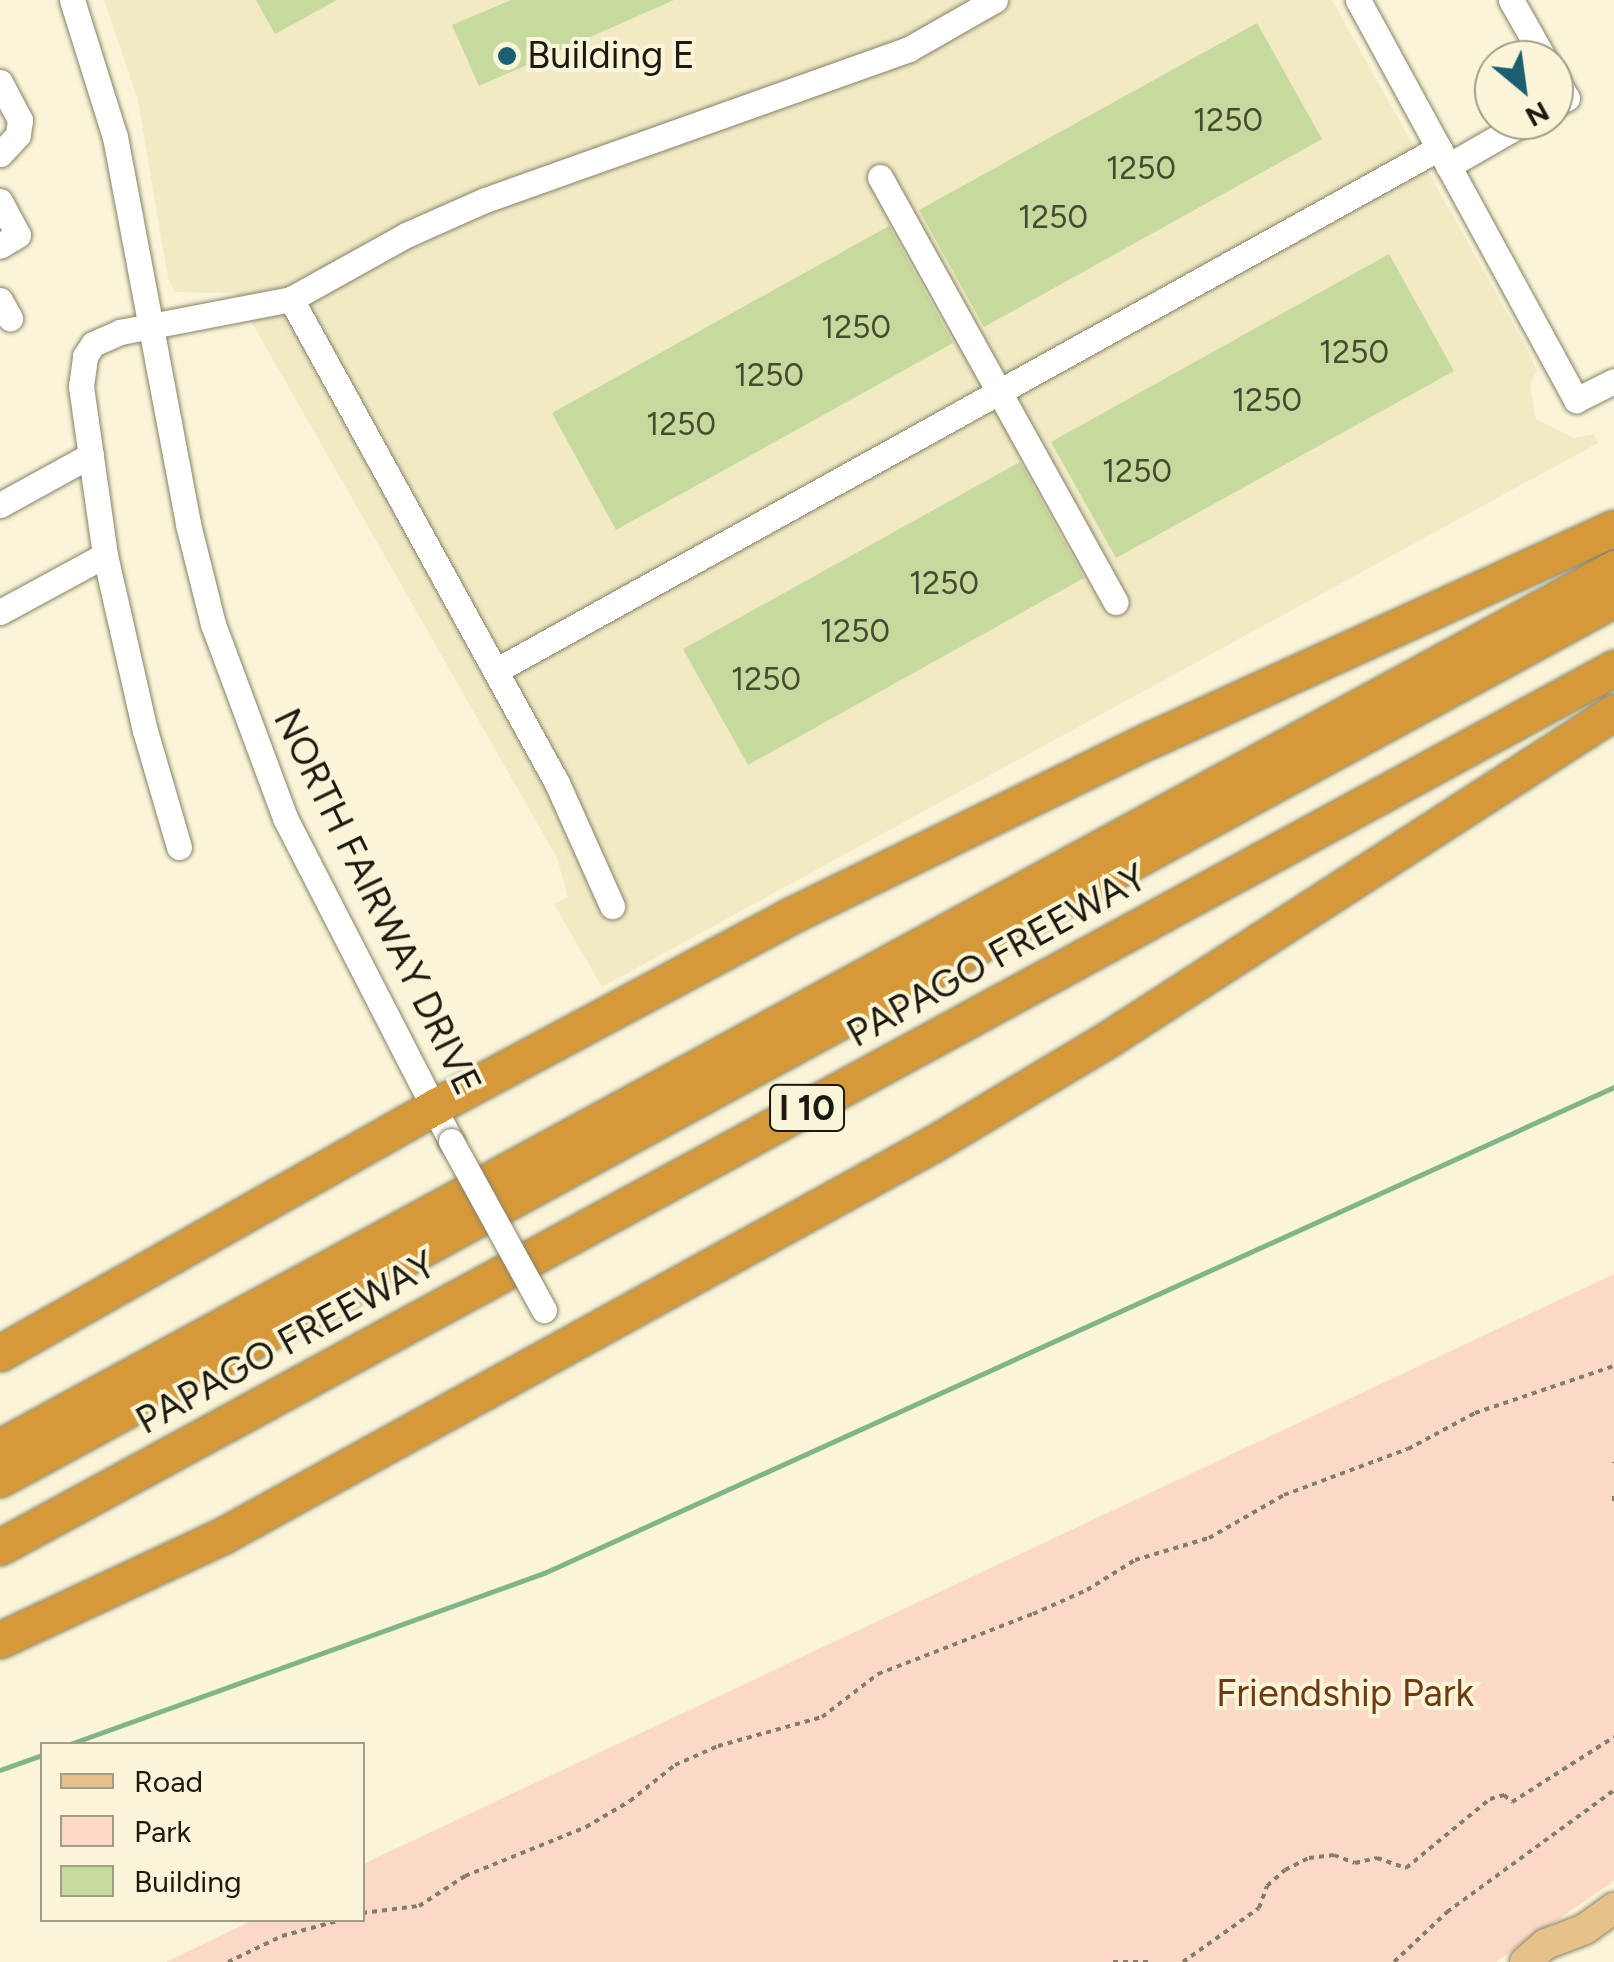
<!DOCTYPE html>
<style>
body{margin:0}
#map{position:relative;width:1614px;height:1962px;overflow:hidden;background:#faf5d8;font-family:Figtree,sans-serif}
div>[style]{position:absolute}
.built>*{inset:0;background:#f1eac5}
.green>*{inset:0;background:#fcd9c6}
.stream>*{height:5px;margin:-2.5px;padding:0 2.5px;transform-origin:2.5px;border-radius:2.5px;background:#80b587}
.building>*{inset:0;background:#c5da9c}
.path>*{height:4px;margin-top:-2px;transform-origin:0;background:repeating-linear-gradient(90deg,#817e6b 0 5px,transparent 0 10px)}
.roads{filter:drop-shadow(0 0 2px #868267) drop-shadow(0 0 2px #868267)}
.minor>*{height:25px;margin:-12.5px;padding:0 12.5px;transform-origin:12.5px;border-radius:12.5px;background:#fff}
.major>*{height:30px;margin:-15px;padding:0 15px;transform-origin:15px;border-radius:15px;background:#e6c289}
.highway>*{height:35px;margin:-17.5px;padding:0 17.5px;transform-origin:17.5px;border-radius:17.5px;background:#d6993a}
.bridges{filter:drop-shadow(0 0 2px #868267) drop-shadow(0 0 2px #868267)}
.minor-bridge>*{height:25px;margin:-12.5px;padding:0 12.5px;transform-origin:12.5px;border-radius:12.5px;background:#fff}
.dots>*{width:28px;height:28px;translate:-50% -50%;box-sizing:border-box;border:5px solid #faf5d8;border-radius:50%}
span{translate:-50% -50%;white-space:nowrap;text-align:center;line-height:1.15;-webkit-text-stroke:8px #faf5d8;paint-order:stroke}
.number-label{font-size:32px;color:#464a33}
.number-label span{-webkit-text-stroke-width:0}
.shield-label span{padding:2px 8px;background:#faf5d8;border:2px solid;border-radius:8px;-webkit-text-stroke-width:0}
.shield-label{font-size:35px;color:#1c1a10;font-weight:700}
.poi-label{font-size:38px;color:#1c1a10}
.left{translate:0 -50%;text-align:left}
.street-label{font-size:38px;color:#1c1a10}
.park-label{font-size:38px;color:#703813}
.legend{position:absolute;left:40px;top:1742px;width:325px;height:180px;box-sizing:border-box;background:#faf5d8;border:2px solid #a19d88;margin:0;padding:12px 18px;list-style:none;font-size:30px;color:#1c1a10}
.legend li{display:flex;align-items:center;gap:20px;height:50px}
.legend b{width:50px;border:2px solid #a19d88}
.north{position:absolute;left:1474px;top:40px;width:100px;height:100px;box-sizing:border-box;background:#faf5d8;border:2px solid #a19d88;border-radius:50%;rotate:151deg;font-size:28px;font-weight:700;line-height:40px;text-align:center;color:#1c1a10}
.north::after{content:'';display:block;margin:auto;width:35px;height:45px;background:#1b5f72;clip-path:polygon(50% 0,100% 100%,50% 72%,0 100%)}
</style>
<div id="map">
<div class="built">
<div style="clip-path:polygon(104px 0,1332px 0,1529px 352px,1537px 371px,1530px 384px,1536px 419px,1574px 438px,1594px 434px,1598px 443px,602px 987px,554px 904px,568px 897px,557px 858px,235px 293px,174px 292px,168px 278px,138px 100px)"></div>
</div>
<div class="green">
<div style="clip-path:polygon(1614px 1274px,1614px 1881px,1496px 1962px,166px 1962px,253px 1920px,362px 1920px,363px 1864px)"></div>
</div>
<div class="stream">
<div style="left:70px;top:1744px;width:504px;rotate:-19.84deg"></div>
<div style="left:544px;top:1573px;width:1175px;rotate:-24.43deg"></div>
<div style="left:0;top:1770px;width:45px;rotate:-19.7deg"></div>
</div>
<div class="building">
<div style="clip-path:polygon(256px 0,337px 0,275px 34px)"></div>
<div style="clip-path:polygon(511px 0,674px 0,479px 86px,452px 25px)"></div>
<div style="clip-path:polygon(1257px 23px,1322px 139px,984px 327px,919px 210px)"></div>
<div style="clip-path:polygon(889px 226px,953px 343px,616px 530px,552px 413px)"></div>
<div style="clip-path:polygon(1389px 254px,1454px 371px,1116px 558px,1051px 442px)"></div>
<div style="clip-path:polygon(1020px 462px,1084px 578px,748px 765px,683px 649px)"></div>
</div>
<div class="path">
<div style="left:1614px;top:1462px;width:1px;rotate:90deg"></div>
<div style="left:1614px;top:1496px;width:8px;rotate:90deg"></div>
<div style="left:362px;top:1913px;width:57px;rotate:-7deg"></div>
<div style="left:419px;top:1906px;width:55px;rotate:-33.1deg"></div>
<div style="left:465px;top:1876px;width:131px;rotate:-22deg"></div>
<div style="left:586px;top:1827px;width:51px;rotate:-30.6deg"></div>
<div style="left:630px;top:1801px;width:58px;rotate:-38.7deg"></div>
<div style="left:675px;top:1765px;width:47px;rotate:-23.8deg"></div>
<div style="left:718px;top:1746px;width:108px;rotate:-15.6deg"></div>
<div style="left:822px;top:1717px;width:71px;rotate:-37.5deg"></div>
<div style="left:878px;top:1674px;width:166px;rotate:-21.2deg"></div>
<div style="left:1033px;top:1614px;width:59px;rotate:-24deg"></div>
<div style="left:1087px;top:1590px;width:57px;rotate:-32deg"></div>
<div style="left:1135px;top:1560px;width:77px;rotate:-16.6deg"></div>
<div style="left:1209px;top:1538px;width:86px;rotate:-29.8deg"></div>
<div style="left:1284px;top:1495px;width:132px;rotate:-20.4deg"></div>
<div style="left:1408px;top:1449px;width:76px;rotate:-28.2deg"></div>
<div style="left:1475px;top:1413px;width:147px;rotate:-18.7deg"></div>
<div style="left:228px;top:1962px;width:60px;rotate:-25.7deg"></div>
<div style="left:282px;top:1936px;width:61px;rotate:-15.2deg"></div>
<div style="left:1113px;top:1962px;width:38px"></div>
<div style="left:1183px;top:1962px;width:93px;rotate:-35.4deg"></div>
<div style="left:1259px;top:1908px;width:23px;rotate:-70deg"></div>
<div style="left:1267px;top:1886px;width:24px;rotate:-42deg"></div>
<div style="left:1285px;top:1870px;width:27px;rotate:-27deg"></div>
<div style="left:1309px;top:1858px;width:25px;rotate:-7deg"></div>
<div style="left:1334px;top:1855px;width:22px;rotate:21deg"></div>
<div style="left:1355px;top:1863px;width:23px;rotate:-13deg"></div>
<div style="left:1377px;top:1858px;width:31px;rotate:19deg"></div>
<div style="left:1406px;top:1868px;width:109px;rotate:-39.4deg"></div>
<div style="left:1490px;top:1799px;width:15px;rotate:-16deg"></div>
<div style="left:1504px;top:1795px;width:11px;rotate:41deg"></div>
<div style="left:1512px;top:1802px;width:121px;rotate:-32.5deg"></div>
<div style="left:1394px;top:1962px;width:73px;rotate:-43.3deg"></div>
<div style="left:1447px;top:1912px;width:207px;rotate:-36.1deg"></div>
</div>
<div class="roads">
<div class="minor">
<div style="left:72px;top:0;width:144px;rotate:72.6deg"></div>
<div style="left:115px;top:137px;width:394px;rotate:79.3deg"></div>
<div style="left:188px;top:524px;width:103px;rotate:76deg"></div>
<div style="left:213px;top:624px;width:207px;rotate:69.6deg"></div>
<div style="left:285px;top:818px;width:363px;rotate:62.8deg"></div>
<div style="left:1358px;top:0;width:456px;rotate:61.4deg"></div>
<div style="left:1576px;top:400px;width:42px;rotate:-26.6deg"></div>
<div style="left:1511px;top:0;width:69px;rotate:60.5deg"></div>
<div style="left:1554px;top:75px;width:26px;rotate:61deg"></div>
<div style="left:1567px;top:98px;width:15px;rotate:152deg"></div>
<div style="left:0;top:82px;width:43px;rotate:62.2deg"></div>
<div style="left:20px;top:120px;width:15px;rotate:98deg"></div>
<div style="left:18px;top:135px;width:26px;rotate:133deg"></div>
<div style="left:1448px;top:166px;width:92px;rotate:-29.9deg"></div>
<div style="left:880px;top:177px;width:486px;rotate:61deg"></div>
<div style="left:0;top:201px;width:38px;rotate:62deg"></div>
<div style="left:18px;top:235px;width:21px;rotate:149deg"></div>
<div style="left:291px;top:299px;width:552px;rotate:61.21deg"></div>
<div style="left:557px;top:783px;width:135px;rotate:65.9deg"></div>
<div style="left:0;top:300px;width:21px;rotate:61deg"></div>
<div style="left:0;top:505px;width:104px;rotate:-28.8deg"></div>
<div style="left:0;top:612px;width:119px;rotate:-28.5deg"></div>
<div style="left:497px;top:670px;width:1077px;rotate:-28.99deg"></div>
<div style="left:179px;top:847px;width:121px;rotate:-106.3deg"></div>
<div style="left:145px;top:731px;width:180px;rotate:-102.8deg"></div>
<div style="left:105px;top:555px;width:171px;rotate:-98.1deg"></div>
<div style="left:81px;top:386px;width:30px;rotate:-82deg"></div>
<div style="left:85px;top:356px;width:14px;rotate:-56deg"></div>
<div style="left:93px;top:344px;width:30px;rotate:-24deg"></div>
<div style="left:120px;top:332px;width:174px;rotate:-10.9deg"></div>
<div style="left:291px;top:299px;width:132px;rotate:-29.1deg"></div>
<div style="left:406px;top:235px;width:86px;rotate:-23.9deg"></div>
<div style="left:485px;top:200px;width:450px;rotate:-19.6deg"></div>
<div style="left:909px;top:49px;width:99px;rotate:-29.7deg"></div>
</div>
<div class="major">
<div style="left:1525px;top:1962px;width:28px;rotate:-41deg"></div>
<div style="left:1546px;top:1944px;width:42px;rotate:-21deg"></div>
<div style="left:1585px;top:1929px;width:36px;rotate:-36deg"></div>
</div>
<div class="highway">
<div style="left:0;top:1353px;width:501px;rotate:-29.53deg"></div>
<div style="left:436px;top:1106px;width:402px;rotate:-28.2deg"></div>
<div style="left:790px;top:916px;width:401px;rotate:-26.1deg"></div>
<div style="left:1150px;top:740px;width:510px;rotate:-24.56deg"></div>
<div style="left:0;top:1447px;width:1838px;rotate:-28.57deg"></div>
<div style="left:0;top:1479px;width:1838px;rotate:-28.6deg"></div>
<div style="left:0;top:1547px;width:1838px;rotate:-28.57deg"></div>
<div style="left:0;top:1640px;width:247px;rotate:-25.1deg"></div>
<div style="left:224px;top:1535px;width:810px;rotate:-28.88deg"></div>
<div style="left:933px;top:1144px;width:206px;rotate:-30.9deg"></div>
<div style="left:1110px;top:1038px;width:600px;rotate:-32.9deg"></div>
</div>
</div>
<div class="bridges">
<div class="minor-bridge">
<div style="left:451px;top:1141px;width:193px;rotate:61.2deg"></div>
</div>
</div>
<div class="dots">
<div style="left:507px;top:56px;background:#1b5f72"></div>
</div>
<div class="number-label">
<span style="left:1228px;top:120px">1250</span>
<span style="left:1141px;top:168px">1250</span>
<span style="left:1053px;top:217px">1250</span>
<span style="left:856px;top:327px">1250</span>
<span style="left:1354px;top:352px">1250</span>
<span style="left:769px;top:375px">1250</span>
<span style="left:1267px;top:400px">1250</span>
<span style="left:681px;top:424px">1250</span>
<span style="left:1137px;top:471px">1250</span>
<span style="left:944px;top:583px">1250</span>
<span style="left:855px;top:631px">1250</span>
<span style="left:766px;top:679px">1250</span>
</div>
<div class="shield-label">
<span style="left:807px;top:1108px">I 10</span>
</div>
<div class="poi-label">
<span class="left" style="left:527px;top:56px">Building E</span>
</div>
<div class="street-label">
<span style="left:377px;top:902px;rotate:64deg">NORTH FAIRWAY DRIVE</span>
<span style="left:997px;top:956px;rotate:-29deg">PAPAGO FREEWAY</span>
<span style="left:286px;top:1343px;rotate:-29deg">PAPAGO FREEWAY</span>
</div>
<div class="park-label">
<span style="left:1345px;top:1694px">Friendship Park</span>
</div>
<ul class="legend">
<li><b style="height:12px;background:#e6c289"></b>Road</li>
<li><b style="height:28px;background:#fcd9c6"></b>Park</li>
<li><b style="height:28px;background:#c5da9c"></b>Building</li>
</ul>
<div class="north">N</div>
</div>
